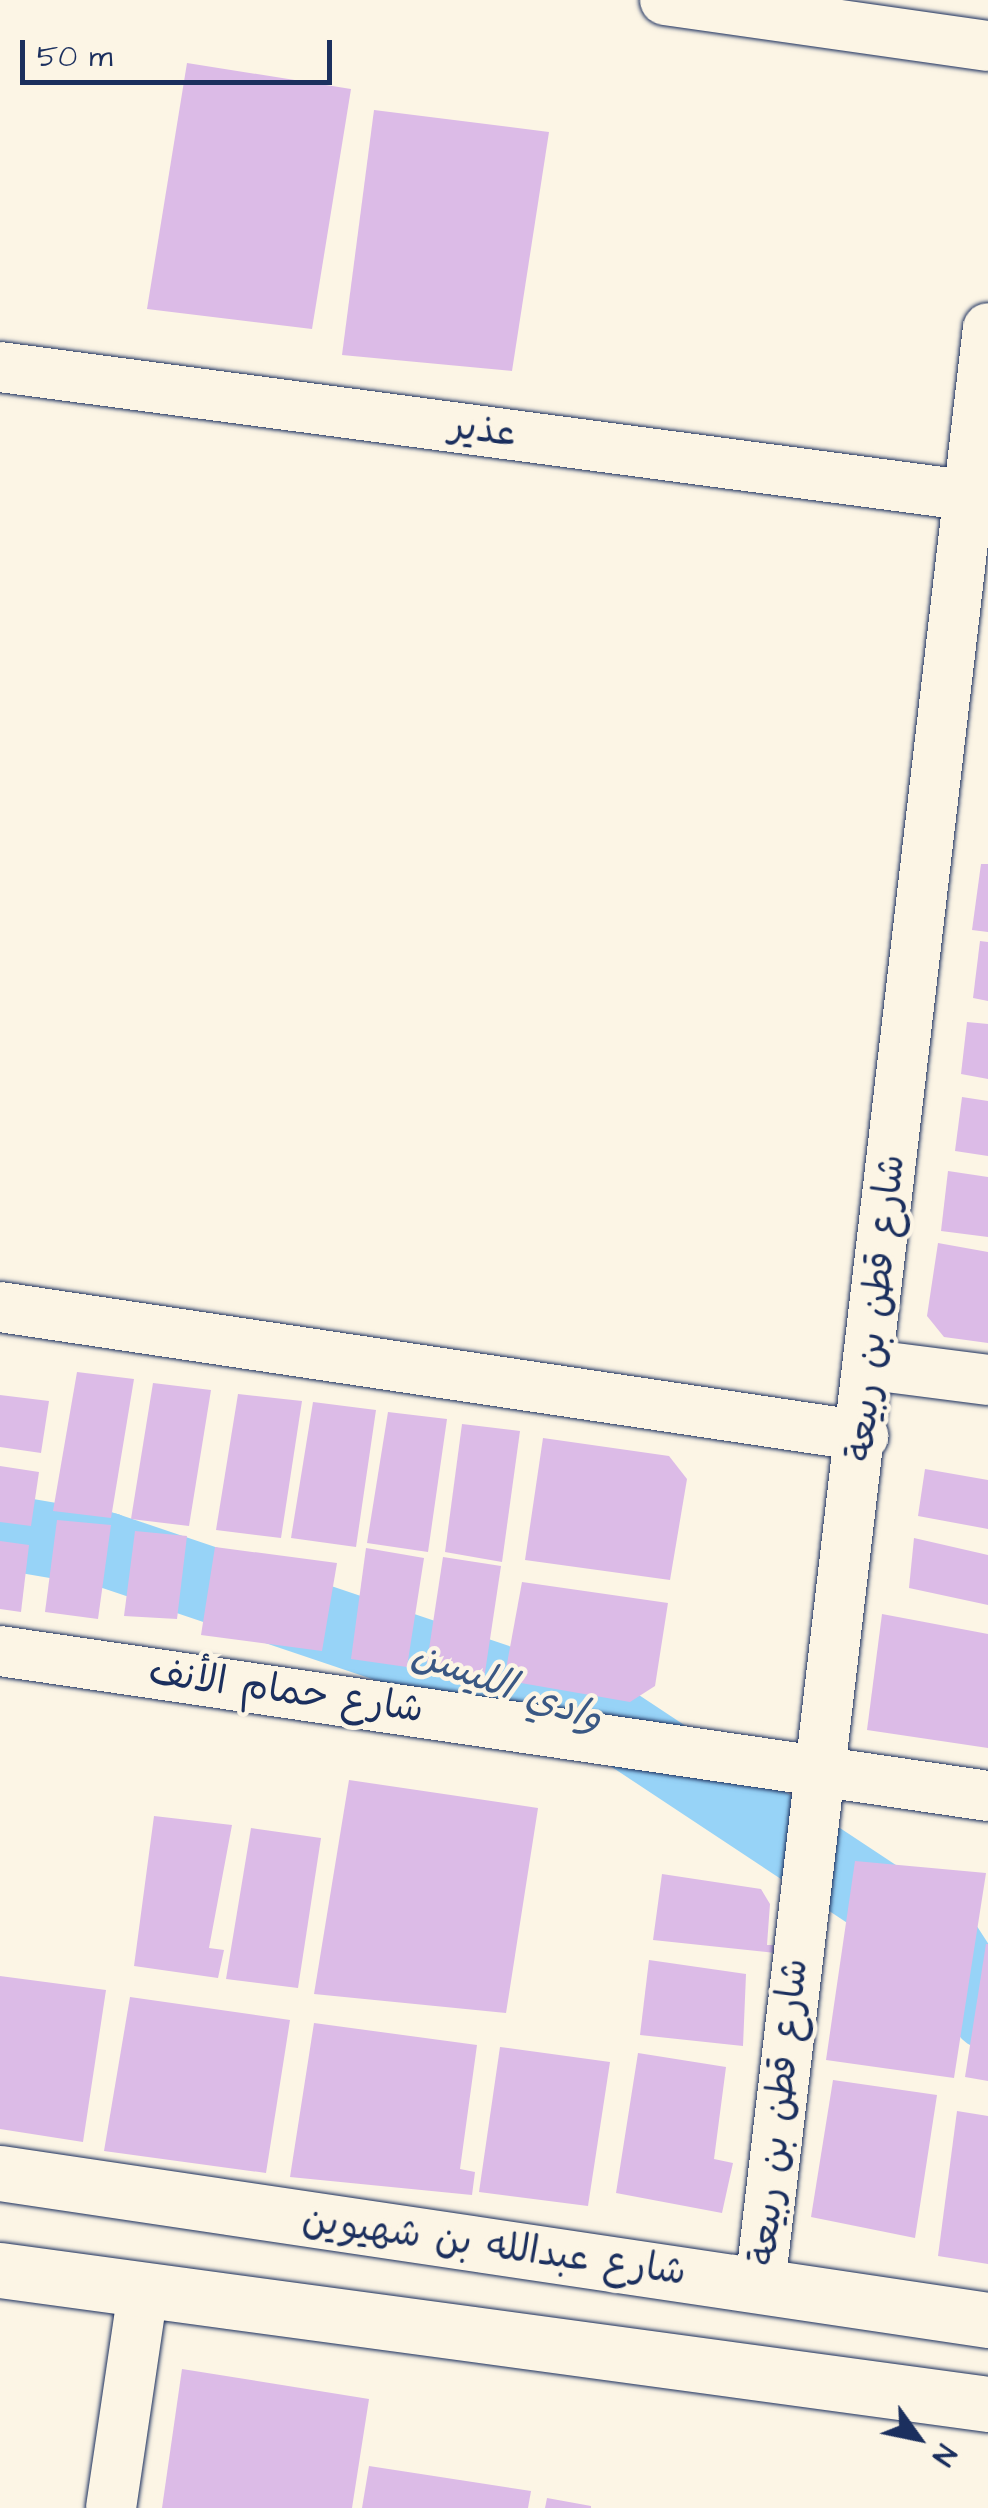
<!DOCTYPE html>
<meta charset="utf-8">
<style>
body{margin:0}
#map{position:relative;width:988px;height:2508px;overflow:hidden;background:#fcf5e5;font-family:"Architects Daughter","Playpen Sans Arabic",sans-serif}
div>[style]{position:absolute}
.river>*{height:75px;margin:-37.5px;padding:0 37.5px;transform-origin:37.5px;border-radius:37.5px;background:#97d3f7}
.building>*{inset:0;background:#dcbbe7}
.roads{filter:drop-shadow(0 0 2px #1b2f5e) drop-shadow(0 0 2px #1b2f5e)}
.minor>*{height:50px;margin:-25px;padding:0 25px;transform-origin:25px;border-radius:25px;background:#fcf5e5}
.tertiary>*{height:55px;margin:-27.5px;padding:0 27.5px;transform-origin:27.5px;border-radius:27.5px;background:#fcf5e5}
span{translate:-50% -50%;white-space:nowrap;text-align:center;line-height:1.15;-webkit-text-stroke:9px #fcf5e5;paint-order:stroke}
.street-label{font-size:38px;color:#1b2f5e}
.water-label{font-size:40px;color:#3a5884;font-style:italic}
.north{position:absolute;left:868px;top:2388px;width:100px;height:100px;-webkit-text-stroke:8px #fcf5e5;paint-order:stroke;rotate:123deg;font-size:28px;font-weight:700;line-height:40px;text-align:center;color:#1b2f5e}
.north::after{content:'';display:block;margin:auto;width:35px;height:45px;background:#1b2f5e;clip-path:polygon(50% 0,100% 100%,50% 72%,0 100%)}
.scale{position:absolute;left:20px;top:40px;width:312px;height:45px;box-sizing:border-box;border:5px solid #1b2f5e;border-top:0;padding-left:12px;font-size:30px;line-height:35px;white-space:nowrap;color:#1b2f5e;-webkit-text-stroke:8px #fcf5e5;paint-order:stroke}
</style>
<div id="map">
<div class="river">
<div style="left:0;top:1531px;width:107px;rotate:9.7deg"></div>
<div style="left:105px;top:1549px;width:529px;rotate:18.64deg"></div>
<div style="left:606px;top:1718px;width:402px;rotate:33.5deg"></div>
<div style="left:941px;top:1940px;width:86px;rotate:56.9deg"></div>
</div>
<div class="building">
<div style="clip-path:polygon(187px 63px,351px 89px,312px 329px,147px 309px)"></div>
<div style="clip-path:polygon(374px 110px,549px 132px,512px 371px,342px 355px)"></div>
<div style="clip-path:polygon(981px 864px,988px 864px,988px 932px,972px 930px)"></div>
<div style="clip-path:polygon(980px 941px,988px 942px,988px 1001px,973px 998px)"></div>
<div style="clip-path:polygon(967px 1022px,988px 1024px,988px 1079px,961px 1074px)"></div>
<div style="clip-path:polygon(962px 1097px,988px 1101px,988px 1156px,955px 1151px)"></div>
<div style="clip-path:polygon(948px 1171px,988px 1177px,988px 1237px,941px 1231px)"></div>
<div style="clip-path:polygon(938px 1243px,988px 1252px,988px 1343px,944px 1337px,927px 1316px)"></div>
<div style="clip-path:polygon(77px 1372px,134px 1379px,111px 1518px,53px 1511px)"></div>
<div style="clip-path:polygon(153px 1383px,211px 1390px,189px 1526px,131px 1519px)"></div>
<div style="clip-path:polygon(238px 1394px,302px 1401px,281px 1538px,216px 1530px)"></div>
<div style="clip-path:polygon(0 1395px,49px 1401px,41px 1453px,0 1447px)"></div>
<div style="clip-path:polygon(313px 1402px,376px 1410px,356px 1547px,291px 1538px)"></div>
<div style="clip-path:polygon(388px 1412px,447px 1419px,428px 1552px,367px 1543px)"></div>
<div style="clip-path:polygon(462px 1424px,520px 1431px,502px 1562px,445px 1552px)"></div>
<div style="clip-path:polygon(543px 1438px,669px 1456px,687px 1479px,670px 1580px,525px 1560px)"></div>
<div style="clip-path:polygon(0 1466px,39px 1472px,31px 1526px,0 1522px)"></div>
<div style="clip-path:polygon(925px 1469px,988px 1480px,988px 1529px,918px 1516px)"></div>
<div style="clip-path:polygon(57px 1520px,111px 1525px,98px 1619px,45px 1612px)"></div>
<div style="clip-path:polygon(135px 1531px,187px 1536px,177px 1619px,124px 1616px)"></div>
<div style="clip-path:polygon(914px 1538px,988px 1555px,988px 1605px,909px 1588px)"></div>
<div style="clip-path:polygon(0 1541px,29px 1545px,21px 1612px,0 1609px)"></div>
<div style="clip-path:polygon(215px 1547px,337px 1563px,322px 1651px,201px 1635px)"></div>
<div style="clip-path:polygon(366px 1548px,424px 1558px,407px 1667px,351px 1659px)"></div>
<div style="clip-path:polygon(443px 1557px,501px 1566px,484px 1679px,426px 1669px)"></div>
<div style="clip-path:polygon(522px 1582px,668px 1603px,655px 1686px,630px 1702px,504px 1680px)"></div>
<div style="clip-path:polygon(882px 1614px,988px 1634px,988px 1748px,867px 1730px)"></div>
<div style="clip-path:polygon(349px 1780px,538px 1808px,506px 2013px,314px 1994px)"></div>
<div style="clip-path:polygon(154px 1816px,232px 1825px,209px 1948px,224px 1950px,218px 1978px,134px 1966px)"></div>
<div style="clip-path:polygon(251px 1828px,321px 1838px,298px 1988px,226px 1979px)"></div>
<div style="clip-path:polygon(855px 1861px,986px 1873px,954px 2078px,826px 2060px)"></div>
<div style="clip-path:polygon(662px 1874px,761px 1889px,770px 1904px,767px 1945px,776px 1945px,775px 1953px,653px 1940px)"></div>
<div style="clip-path:polygon(986px 1944px,988px 1944px,988px 2081px,965px 2077px)"></div>
<div style="clip-path:polygon(649px 1960px,746px 1974px,743px 2046px,640px 2035px)"></div>
<div style="clip-path:polygon(0 1976px,106px 1990px,83px 2142px,0 2129px)"></div>
<div style="clip-path:polygon(130px 1997px,290px 2020px,266px 2173px,104px 2151px)"></div>
<div style="clip-path:polygon(314px 2023px,477px 2045px,460px 2169px,475px 2172px,472px 2195px,290px 2177px)"></div>
<div style="clip-path:polygon(500px 2047px,610px 2062px,588px 2206px,479px 2192px)"></div>
<div style="clip-path:polygon(638px 2053px,726px 2067px,714px 2159px,733px 2163px,722px 2213px,616px 2193px)"></div>
<div style="clip-path:polygon(833px 2080px,937px 2095px,915px 2238px,811px 2217px)"></div>
<div style="clip-path:polygon(957px 2111px,988px 2116px,988px 2264px,938px 2256px)"></div>
<div style="clip-path:polygon(182px 2369px,369px 2399px,352px 2508px,162px 2508px)"></div>
<div style="clip-path:polygon(369px 2466px,531px 2491px,528px 2508px,362px 2508px)"></div>
<div style="clip-path:polygon(547px 2498px,591px 2506px,591px 2508px,545px 2508px)"></div>
</div>
<div class="roads">
<div class="minor">
<div style="left:665px;top:0;width:326px;rotate:8.1deg"></div>
<div style="left:0;top:367px;width:973px;rotate:7.56deg"></div>
<div style="left:0;top:1307px;width:873px;rotate:8.5deg"></div>
<div style="left:871px;top:1365px;width:118px;rotate:7.3deg"></div>
<div style="left:0;top:1651px;width:999px;rotate:8.35deg"></div>
<div style="left:760px;top:2286px;width:1971px;rotate:-83.36deg"></div>
<div style="left:111px;top:2508px;width:219px;rotate:-81.6deg"></div>
</div>
<div class="tertiary">
<div style="left:0;top:2173px;width:999px;rotate:8.46deg"></div>
<div style="left:0;top:2270px;width:997px;rotate:7.72deg"></div>
</div>
</div>
<div class="street-label">
<span style="left:483px;top:431px;rotate:8deg">عذير</span>
<span style="left:877px;top:1308px;rotate:-84deg">شارع قطن بن ربيعة</span>
<span style="left:286px;top:1692px;rotate:8deg">شارع حمام الأنف</span>
<span style="left:780px;top:2112px;rotate:-84deg">شارع قطن بن ربيعة</span>
<span style="left:494px;top:2247px;rotate:8deg">شارع عبدالله بن شهيوين</span>
</div>
<div class="water-label">
<span style="left:507px;top:1687px;rotate:20deg">وادي الليسن</span>
</div>
<div class="north">N</div>
<div class="scale">50 m</div>
</div>
